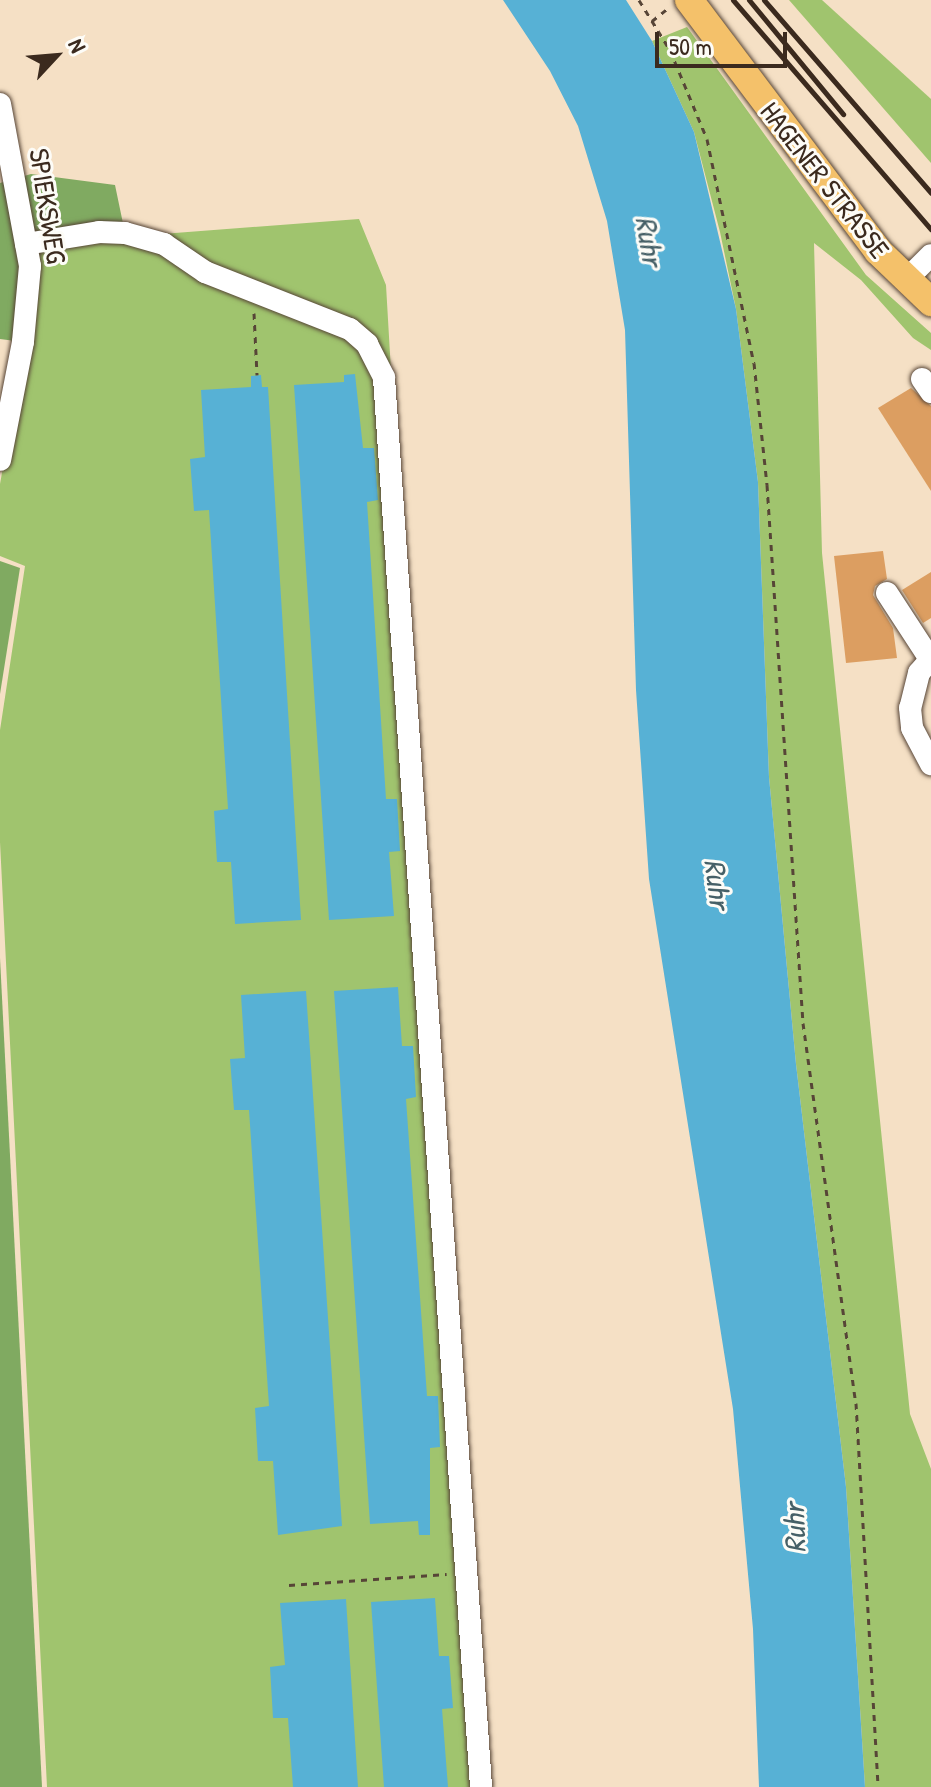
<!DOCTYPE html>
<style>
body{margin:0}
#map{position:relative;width:931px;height:1787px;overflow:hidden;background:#f5e0c5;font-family:"Patrick Hand",sans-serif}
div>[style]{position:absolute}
.green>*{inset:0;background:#a0c46e}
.forest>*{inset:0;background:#80aa61}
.water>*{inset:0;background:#57b1d5}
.building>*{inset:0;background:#dc9e61}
.path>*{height:3px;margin-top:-1.5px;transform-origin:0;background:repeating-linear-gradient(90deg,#574537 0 6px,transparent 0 12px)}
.roads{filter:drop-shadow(0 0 2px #574537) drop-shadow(0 0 2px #574537)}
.minor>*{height:22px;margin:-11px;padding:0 11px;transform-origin:11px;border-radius:11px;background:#fff}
.major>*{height:28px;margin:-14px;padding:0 14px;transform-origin:14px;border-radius:14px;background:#f4c16a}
.rail>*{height:5px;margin:-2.5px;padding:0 2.5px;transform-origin:2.5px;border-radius:2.5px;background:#3b2a1e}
span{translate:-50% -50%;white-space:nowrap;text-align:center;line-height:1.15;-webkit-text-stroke:6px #fdfcf7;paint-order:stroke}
.street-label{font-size:28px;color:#3b2a1e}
.water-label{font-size:30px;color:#466067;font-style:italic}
.north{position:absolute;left:16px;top:16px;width:80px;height:80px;-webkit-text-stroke:6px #fdfcf7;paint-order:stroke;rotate:64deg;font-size:22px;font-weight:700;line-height:32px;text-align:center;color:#3b2a1e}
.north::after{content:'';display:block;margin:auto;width:28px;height:36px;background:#3b2a1e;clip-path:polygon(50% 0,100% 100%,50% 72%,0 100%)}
.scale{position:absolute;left:655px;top:32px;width:132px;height:36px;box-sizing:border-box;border:4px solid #3b2a1e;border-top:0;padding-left:10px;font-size:24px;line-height:28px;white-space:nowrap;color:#3b2a1e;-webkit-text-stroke:6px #fdfcf7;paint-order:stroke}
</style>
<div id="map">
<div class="green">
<div style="clip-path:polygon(789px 0,822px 0,931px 99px,931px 163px)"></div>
<div style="clip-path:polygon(687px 27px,866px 275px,931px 333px,931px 350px,913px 338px,861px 280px,814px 243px,822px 553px,910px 1414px,931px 1469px,931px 1787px,865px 1787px,846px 1487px,796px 1064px,769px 777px,758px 482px,736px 309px,720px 232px,694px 132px,652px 41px)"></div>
<div style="clip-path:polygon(359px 219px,386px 285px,460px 1559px,480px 1787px,47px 1787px,0 842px,0 730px,25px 566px,0 556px,0 484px,33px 299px,33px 250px,97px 239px)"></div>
</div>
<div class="forest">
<div style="clip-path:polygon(31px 174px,115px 185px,125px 233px,26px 244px,23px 342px,0 339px,0 183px)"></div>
<div style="clip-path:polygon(0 561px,20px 568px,0 694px)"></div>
<div style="clip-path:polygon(0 958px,42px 1787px,0 1787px)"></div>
</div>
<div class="water">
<div style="clip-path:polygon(503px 0,626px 0,652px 41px,694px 132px,736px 309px,758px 482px,769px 777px,796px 1064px,846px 1487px,865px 1787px,759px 1787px,753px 1629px,733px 1409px,649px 879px,636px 690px,625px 330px,607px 221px,578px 126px,550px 71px)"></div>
<div style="clip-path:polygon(355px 374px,363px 448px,374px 448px,378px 500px,367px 502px,386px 799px,397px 799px,400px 851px,389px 852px,394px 916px,329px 920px,294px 385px,344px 382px,344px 375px)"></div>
<div style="clip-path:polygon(261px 375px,262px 387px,268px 387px,301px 920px,235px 924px,231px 862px,217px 862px,214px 811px,228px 809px,209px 510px,194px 511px,190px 459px,205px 457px,201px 390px,251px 387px,251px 376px)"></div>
<div style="clip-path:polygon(398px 987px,402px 1046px,413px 1046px,416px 1097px,406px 1099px,427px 1396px,438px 1396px,440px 1447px,430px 1448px,430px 1535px,419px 1535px,418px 1521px,370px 1524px,334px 991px)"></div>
<div style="clip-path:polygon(306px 991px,342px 1526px,278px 1535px,273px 1461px,258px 1461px,255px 1408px,269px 1406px,249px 1110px,234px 1110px,230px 1059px,245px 1058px,241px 995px)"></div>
<div style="clip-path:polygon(435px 1598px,439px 1656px,449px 1656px,453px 1708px,442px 1709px,448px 1787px,384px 1787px,371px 1602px)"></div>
<div style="clip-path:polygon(346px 1599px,358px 1787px,293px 1787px,288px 1718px,273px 1718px,270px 1667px,285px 1665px,280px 1603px)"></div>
</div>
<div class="building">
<div style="clip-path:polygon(911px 388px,931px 406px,931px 491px,878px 408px)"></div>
<div style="clip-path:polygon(883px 551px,887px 579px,875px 586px,873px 595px,893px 628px,897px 658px,846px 663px,834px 556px)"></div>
<div style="clip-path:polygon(931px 572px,931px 618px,923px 623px,902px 590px)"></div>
</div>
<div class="path">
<div style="left:639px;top:0;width:59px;rotate:58.2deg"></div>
<div style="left:670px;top:50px;width:96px;rotate:67.4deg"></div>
<div style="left:707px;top:139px;width:229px;rotate:78.2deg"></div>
<div style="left:754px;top:363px;width:123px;rotate:83.9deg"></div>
<div style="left:767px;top:485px;width:539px;rotate:86.17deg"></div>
<div style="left:803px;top:1023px;width:384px;rotate:82.1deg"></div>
<div style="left:856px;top:1403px;width:385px;rotate:86.7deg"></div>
<div style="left:652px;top:21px;width:19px;rotate:-39deg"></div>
<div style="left:254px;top:313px;width:62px;rotate:87.2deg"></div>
<div style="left:289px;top:1585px;width:158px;rotate:-4deg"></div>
</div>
<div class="roads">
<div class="minor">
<div style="left:0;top:104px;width:165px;rotate:79.5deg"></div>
<div style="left:30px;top:266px;width:76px;rotate:95.3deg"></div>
<div style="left:23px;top:342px;width:120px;rotate:101deg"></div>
<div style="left:26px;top:244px;width:74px;rotate:-9.3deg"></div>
<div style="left:99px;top:232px;width:26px;rotate:2deg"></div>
<div style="left:125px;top:233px;width:41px;rotate:15.8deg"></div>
<div style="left:164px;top:244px;width:50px;rotate:34.3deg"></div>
<div style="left:205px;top:272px;width:156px;rotate:21.5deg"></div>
<div style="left:350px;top:329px;width:23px;rotate:41deg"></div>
<div style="left:367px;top:344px;width:38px;rotate:63deg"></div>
<div style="left:384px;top:378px;width:1412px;rotate:86.06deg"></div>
<div style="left:906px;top:280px;width:35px;rotate:-45deg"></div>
<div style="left:922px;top:379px;width:16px;rotate:55deg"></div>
<div style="left:887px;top:593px;width:79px;rotate:56.9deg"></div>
<div style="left:931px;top:659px;width:18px;rotate:131deg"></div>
<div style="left:919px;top:673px;width:36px;rotate:104deg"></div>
<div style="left:910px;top:708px;width:20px;rotate:84deg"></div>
<div style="left:912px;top:728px;width:41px;rotate:62.2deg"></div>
</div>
<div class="major">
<div style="left:689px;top:0;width:314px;rotate:53deg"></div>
<div style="left:878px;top:251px;width:74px;rotate:43.9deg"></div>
</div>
</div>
<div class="rail">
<div style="left:733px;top:0;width:303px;rotate:49.2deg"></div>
<div style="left:749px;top:0;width:148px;rotate:50.5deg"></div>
<div style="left:764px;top:0;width:255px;rotate:49.1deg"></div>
</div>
<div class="street-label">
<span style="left:825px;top:180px;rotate:52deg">HAGENER STRASSE</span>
<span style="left:48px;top:206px;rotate:81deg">SPIEKSWEG</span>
</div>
<div class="water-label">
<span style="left:650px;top:241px;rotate:81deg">Ruhr</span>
<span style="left:718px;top:884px;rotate:83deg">Ruhr</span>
<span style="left:794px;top:1528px;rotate:-92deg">Ruhr</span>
</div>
<div class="north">N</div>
<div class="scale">50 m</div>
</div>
